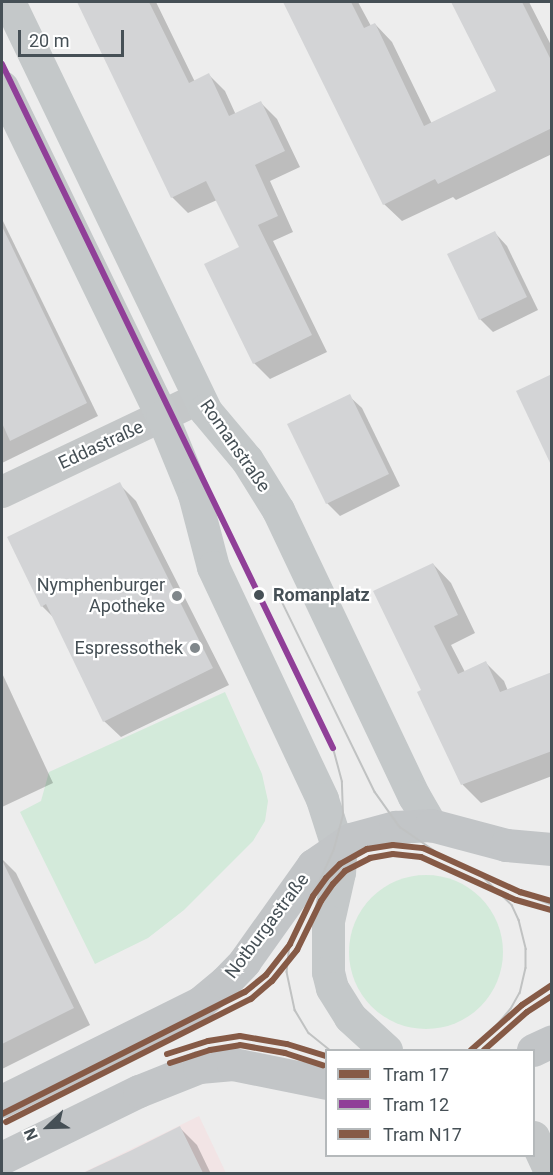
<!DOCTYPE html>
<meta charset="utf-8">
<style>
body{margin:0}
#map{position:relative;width:553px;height:1175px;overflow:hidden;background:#ededed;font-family:Roboto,sans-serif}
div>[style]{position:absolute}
.medical>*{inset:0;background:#f2e4e5}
.green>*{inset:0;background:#d3eada}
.round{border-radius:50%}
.shadow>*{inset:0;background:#0003}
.building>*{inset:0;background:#d3d4d6}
.street>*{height:32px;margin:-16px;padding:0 16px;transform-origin:16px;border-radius:16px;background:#c4c7c8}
.secondary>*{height:33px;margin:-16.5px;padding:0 16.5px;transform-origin:16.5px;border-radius:16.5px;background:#c4c8c9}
.primary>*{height:33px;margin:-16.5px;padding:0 16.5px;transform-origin:16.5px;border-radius:16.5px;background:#c2c5c7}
.tram>*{height:1.5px;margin:-0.75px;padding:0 0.75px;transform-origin:0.75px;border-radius:0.75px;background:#c0c2c2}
.tram-1>*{height:6px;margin:-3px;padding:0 3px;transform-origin:3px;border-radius:3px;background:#865a46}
.tram-2>*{height:6px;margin:-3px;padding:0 3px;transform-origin:3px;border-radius:3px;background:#903f98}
.tram-3>*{height:6px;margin:-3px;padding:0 3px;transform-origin:3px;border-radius:3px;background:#865a46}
.dots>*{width:16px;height:16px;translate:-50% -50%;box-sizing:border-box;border:3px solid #fff;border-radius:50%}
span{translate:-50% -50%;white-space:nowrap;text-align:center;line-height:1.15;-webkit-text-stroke:4.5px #fff;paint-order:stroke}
.street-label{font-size:18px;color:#465056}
.poi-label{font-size:18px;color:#465056}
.right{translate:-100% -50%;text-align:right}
.stop-label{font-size:18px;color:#465056;font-weight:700}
.left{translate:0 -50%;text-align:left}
.frame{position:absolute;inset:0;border:3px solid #465056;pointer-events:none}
.legend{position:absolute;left:325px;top:1049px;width:210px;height:108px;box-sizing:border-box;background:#fff;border:2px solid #b5b9bb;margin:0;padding:8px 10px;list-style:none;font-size:18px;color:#465056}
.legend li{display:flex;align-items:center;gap:12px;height:30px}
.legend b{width:30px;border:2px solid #b5b9bb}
.north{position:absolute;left:18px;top:1097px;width:60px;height:60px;-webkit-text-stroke:4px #fff;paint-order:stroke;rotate:247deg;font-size:16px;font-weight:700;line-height:24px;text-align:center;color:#465056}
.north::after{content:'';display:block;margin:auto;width:21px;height:27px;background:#465056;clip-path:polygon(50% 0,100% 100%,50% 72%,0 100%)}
.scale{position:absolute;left:18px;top:30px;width:106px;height:27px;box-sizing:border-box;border:3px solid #465056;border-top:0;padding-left:8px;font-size:18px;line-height:21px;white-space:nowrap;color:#465056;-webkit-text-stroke:4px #fff;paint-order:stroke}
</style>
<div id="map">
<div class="medical">
<div style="clip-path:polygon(199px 1116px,226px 1173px,80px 1174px)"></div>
</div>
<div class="green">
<div style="clip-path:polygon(225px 692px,262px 774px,268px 801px,265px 821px,253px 841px,184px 910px,148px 938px,95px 964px,20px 812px,41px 801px,49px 772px)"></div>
<div class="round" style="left:349px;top:875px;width:154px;height:154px"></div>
</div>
<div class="shadow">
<div style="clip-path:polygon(79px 2px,156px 2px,195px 82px,209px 75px,225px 91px,236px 115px,261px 103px,277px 119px,300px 167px,270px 181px,293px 232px,273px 241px,327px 352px,270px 379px,254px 363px,241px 248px,217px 200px,188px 213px,172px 197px)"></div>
<div style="clip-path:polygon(286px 2px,358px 2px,371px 26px,375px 24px,392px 42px,432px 124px,498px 92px,454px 2px,529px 2px,552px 47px,552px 154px,456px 200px,453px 197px,402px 221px,384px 204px)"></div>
<div style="clip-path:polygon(2px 219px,98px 416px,2px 463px)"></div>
<div style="clip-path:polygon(495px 233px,507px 246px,538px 310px,493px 332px,480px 319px)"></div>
<div style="clip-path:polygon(349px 396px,362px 408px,400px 486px,340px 516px,327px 503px)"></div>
<div style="clip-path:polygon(119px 484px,136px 501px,229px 685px,121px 737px,104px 721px,54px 618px,42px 606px)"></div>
<div style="clip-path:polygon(433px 564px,451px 583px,475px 633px,451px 645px,465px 672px,486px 663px,504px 681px,508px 691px,552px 673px,552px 776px,481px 803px,463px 785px,419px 693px,423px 691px)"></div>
<div style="clip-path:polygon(2px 673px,53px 783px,2px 807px)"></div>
<div style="clip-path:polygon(2px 859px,16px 873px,90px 1025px,2px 1069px)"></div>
<div style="clip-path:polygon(180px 1128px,197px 1145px,211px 1174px,88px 1174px)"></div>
</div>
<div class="building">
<div style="clip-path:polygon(77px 2px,149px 2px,189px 83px,209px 73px,229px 116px,261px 101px,285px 151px,255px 165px,278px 216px,258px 225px,312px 335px,253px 364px,204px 264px,239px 247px,206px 181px,171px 198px)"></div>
<div style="clip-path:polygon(283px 2px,351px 2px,364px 28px,375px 23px,424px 126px,496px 91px,451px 2px,522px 2px,552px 62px,552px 128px,438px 184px,435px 179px,383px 205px)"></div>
<div style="clip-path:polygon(2px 226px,87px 403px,10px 441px,2px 423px)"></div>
<div style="clip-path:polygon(495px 231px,527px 297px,479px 320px,447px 254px)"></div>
<div style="clip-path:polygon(552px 374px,552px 467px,516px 391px)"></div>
<div style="clip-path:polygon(350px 394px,389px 474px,326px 504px,287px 424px)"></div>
<div style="clip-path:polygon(120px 482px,213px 668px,103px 722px,46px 604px,41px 607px,7px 537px)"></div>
<div style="clip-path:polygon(433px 563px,458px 615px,434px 626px,458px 674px,486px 661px,500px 692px,552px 672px,552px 751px,461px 785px,417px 692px,421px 690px,373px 591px)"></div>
<div style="clip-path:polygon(2px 860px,74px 1008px,2px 1044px)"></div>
<div style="clip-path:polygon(180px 1126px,203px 1173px,83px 1173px,130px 1151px)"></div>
</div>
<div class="street">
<div style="left:2px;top:492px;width:219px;rotate:-25.4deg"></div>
<div style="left:534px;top:1137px;width:41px;rotate:65.3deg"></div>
</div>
<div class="secondary">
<div style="left:9px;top:2px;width:453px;rotate:64.3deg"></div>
<div style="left:205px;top:410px;width:65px;rotate:50deg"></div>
<div style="left:247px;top:460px;width:59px;rotate:58.2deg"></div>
<div style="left:278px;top:510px;width:317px;rotate:64.6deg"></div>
<div style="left:414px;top:796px;width:34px;rotate:60deg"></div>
<div style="left:2px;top:87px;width:366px;rotate:64.1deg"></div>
<div style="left:162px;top:416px;width:84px;rotate:67.7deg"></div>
<div style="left:194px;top:494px;width:75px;rotate:75.4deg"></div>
<div style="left:213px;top:567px;width:256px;rotate:64.8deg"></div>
<div style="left:322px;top:799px;width:59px;rotate:72.2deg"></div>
<div style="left:340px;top:855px;width:17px;rotate:93deg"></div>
<div style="left:339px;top:872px;width:50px;rotate:102.7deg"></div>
<div style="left:328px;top:921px;width:51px;rotate:90deg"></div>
<div style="left:328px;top:972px;width:16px;rotate:76deg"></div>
<div style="left:332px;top:988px;width:34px;rotate:58deg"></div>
<div style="left:350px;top:1017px;width:49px;rotate:42.5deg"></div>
</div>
<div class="primary">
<div style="left:533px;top:1050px;width:21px;rotate:-25deg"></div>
<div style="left:2px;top:1101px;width:222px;rotate:-26.4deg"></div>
<div style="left:201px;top:1002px;width:31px;rotate:-40deg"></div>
<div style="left:225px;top:982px;width:28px;rotate:-46deg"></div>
<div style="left:244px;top:962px;width:119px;rotate:-54.6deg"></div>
<div style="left:313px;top:865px;width:46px;rotate:-34.4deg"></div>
<div style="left:351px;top:839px;width:46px;rotate:-15.3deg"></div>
<div style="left:395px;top:827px;width:36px;rotate:-3deg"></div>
<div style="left:431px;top:825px;width:78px;rotate:14.9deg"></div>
<div style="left:506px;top:845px;width:46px;rotate:5deg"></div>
<div style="left:2px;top:1158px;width:153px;rotate:-26.1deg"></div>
<div style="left:139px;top:1091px;width:65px;rotate:-21.8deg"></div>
<div style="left:199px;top:1067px;width:34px;rotate:-5deg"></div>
<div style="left:233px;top:1064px;width:95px;rotate:11.5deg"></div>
</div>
<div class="tram">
<div style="left:275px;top:587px;width:228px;rotate:64deg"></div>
<div style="left:375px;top:792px;width:43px;rotate:54.5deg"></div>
<div style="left:400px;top:827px;width:42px;rotate:34.4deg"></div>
<div style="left:480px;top:874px;width:45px;rotate:44.1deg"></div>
<div style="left:512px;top:905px;width:17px;rotate:65deg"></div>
<div style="left:519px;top:920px;width:30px;rotate:76deg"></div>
<div style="left:526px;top:949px;width:19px;rotate:90deg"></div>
<div style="left:526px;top:968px;width:26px;rotate:103deg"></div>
<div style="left:520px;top:993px;width:18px;rotate:119deg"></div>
<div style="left:511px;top:1009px;width:33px;rotate:130deg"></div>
<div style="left:313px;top:896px;width:51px;rotate:-65.9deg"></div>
<div style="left:334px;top:849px;width:35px;rotate:-75deg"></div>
<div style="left:343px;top:815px;width:33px;rotate:-92deg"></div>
<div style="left:342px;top:782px;width:35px;rotate:-105deg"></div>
<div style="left:532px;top:897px;width:22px;rotate:22deg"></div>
<div style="left:290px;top:944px;width:28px;rotate:96deg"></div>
<div style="left:287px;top:972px;width:39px;rotate:78deg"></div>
<div style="left:295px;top:1010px;width:27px;rotate:59deg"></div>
<div style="left:309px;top:1033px;width:27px;rotate:39deg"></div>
</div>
<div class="tram-1">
<div style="left:471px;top:1050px;width:68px;rotate:-41.4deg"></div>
<div style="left:522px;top:1005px;width:36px;rotate:-34deg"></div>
<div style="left:167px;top:1054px;width:43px;rotate:-17.6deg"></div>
<div style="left:208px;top:1041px;width:32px;rotate:-9deg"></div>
<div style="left:240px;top:1036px;width:48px;rotate:9.7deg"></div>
<div style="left:287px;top:1044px;width:41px;rotate:17.1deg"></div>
<div style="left:2px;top:1114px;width:272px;rotate:-26.7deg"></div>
<div style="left:245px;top:992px;width:27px;rotate:-39deg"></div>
<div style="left:266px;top:975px;width:39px;rotate:-52deg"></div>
<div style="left:290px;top:944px;width:53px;rotate:-64.4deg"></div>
<div style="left:313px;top:896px;width:22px;rotate:-54deg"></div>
<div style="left:326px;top:878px;width:20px;rotate:-45deg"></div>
<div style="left:340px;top:864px;width:31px;rotate:-29deg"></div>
<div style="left:367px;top:849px;width:26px;rotate:-9deg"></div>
<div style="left:393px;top:845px;width:30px;rotate:6deg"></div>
<div style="left:423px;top:848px;width:107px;rotate:24.4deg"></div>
<div style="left:520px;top:892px;width:33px;rotate:16deg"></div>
</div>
<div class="tram-2">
<div style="left:2px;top:64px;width:760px;rotate:64.18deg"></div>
</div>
<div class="tram-3">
<div style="left:484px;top:1050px;width:57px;rotate:-41.5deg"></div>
<div style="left:527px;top:1012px;width:30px;rotate:-33deg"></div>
<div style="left:170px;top:1063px;width:42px;rotate:-18deg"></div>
<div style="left:210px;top:1050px;width:30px;rotate:-9deg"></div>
<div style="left:240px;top:1045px;width:46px;rotate:10.1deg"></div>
<div style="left:285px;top:1053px;width:40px;rotate:18deg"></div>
<div style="left:6px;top:1122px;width:274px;rotate:-26.7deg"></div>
<div style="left:251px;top:999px;width:28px;rotate:-41deg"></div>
<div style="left:272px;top:981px;width:40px;rotate:-51deg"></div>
<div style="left:297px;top:950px;width:55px;rotate:-63.9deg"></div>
<div style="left:321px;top:901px;width:21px;rotate:-55deg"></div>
<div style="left:333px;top:884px;width:18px;rotate:-47deg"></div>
<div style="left:345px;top:871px;width:28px;rotate:-27deg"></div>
<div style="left:370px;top:858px;width:23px;rotate:-10deg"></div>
<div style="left:393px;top:854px;width:28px;rotate:6deg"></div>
<div style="left:421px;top:857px;width:104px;rotate:24.4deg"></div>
<div style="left:516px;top:900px;width:35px;rotate:16deg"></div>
</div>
<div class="dots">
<div style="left:259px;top:595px;background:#465056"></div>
<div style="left:177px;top:596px;background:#80878b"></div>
<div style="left:195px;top:648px;background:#80878b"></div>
</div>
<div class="street-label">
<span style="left:101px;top:445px;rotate:-25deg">Eddastraße</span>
<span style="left:235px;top:446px;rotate:55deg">Romanstraße</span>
<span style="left:267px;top:926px;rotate:-53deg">Notburgastraße</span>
</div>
<div class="poi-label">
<span class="right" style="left:165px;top:596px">Nymphenburger<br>Apotheke</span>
<span class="right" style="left:183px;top:648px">Espressothek</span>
</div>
<div class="stop-label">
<span class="left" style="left:273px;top:595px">Romanplatz</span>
</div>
<div class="frame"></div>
<ul class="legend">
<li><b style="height:8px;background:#865a46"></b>Tram 17</li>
<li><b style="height:8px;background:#903f98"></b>Tram 12</li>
<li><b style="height:8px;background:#865a46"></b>Tram N17</li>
</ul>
<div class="north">N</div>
<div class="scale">20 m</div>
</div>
